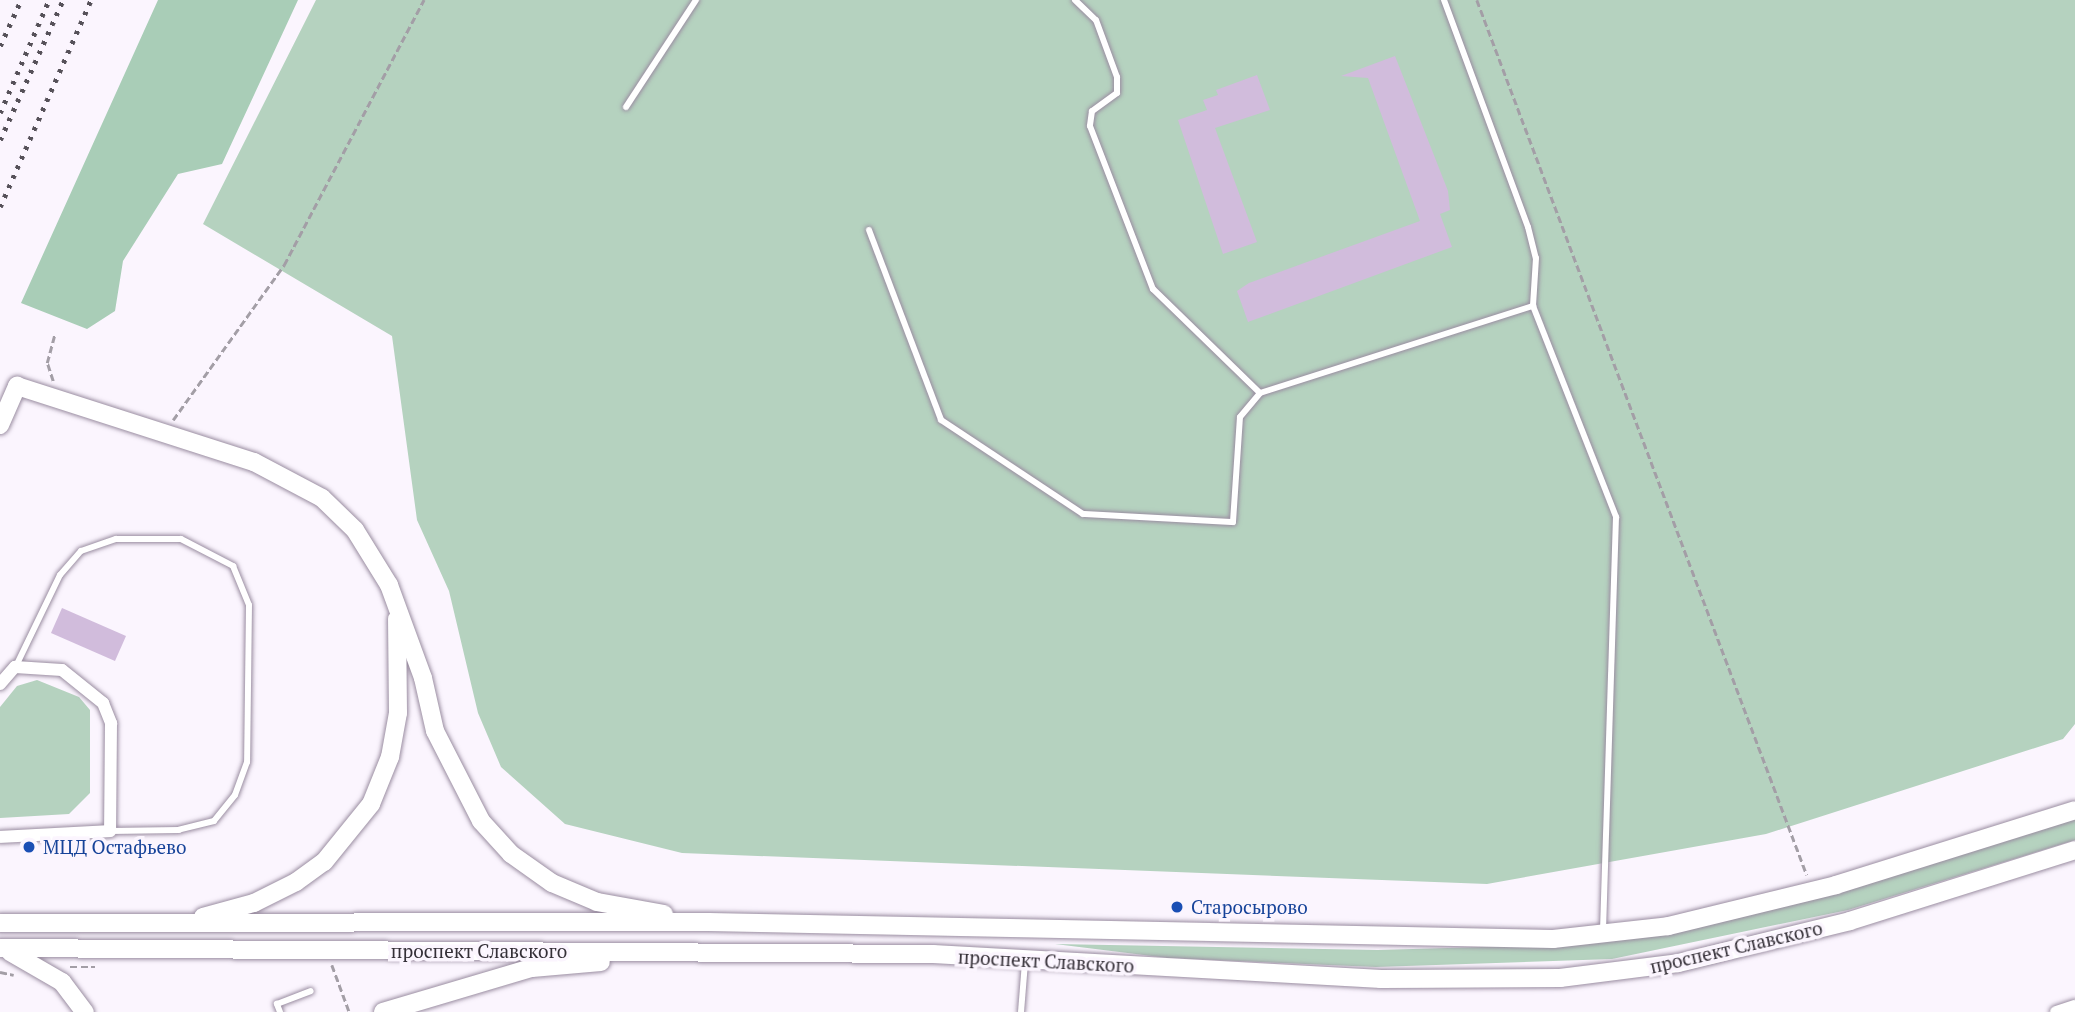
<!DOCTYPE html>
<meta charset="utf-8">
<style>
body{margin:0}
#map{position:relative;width:2075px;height:1012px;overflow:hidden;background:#fbf5fe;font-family:"PT Serif",serif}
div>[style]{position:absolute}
.green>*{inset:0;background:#b5d2bf}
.forest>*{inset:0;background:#a9cdb7}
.building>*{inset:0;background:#d1bcdc}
.path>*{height:2.5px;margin-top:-1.25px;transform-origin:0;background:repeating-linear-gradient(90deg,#a39ea6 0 7px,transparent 0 10.5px)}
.roads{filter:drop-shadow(0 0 2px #9a8da1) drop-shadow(0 0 2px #9a8da1)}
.lane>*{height:6px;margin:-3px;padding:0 3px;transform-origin:3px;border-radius:3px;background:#fff}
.street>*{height:12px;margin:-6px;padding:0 6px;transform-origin:6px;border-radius:6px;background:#fff}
.secondary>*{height:18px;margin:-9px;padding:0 9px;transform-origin:9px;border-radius:9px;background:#fff}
.rail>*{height:4.5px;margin-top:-2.25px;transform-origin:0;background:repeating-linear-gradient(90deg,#565159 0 3.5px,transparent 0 10.5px)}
.dots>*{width:19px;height:19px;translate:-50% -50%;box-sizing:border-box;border:4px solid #fbf5fe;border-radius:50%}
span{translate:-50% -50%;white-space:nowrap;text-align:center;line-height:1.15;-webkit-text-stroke:7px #fbf5fe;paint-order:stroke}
.transit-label{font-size:19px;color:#164399}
.left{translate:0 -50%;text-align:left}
.street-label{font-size:19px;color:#342f37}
</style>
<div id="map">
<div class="green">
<div style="clip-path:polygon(316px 0,2075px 0,2075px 724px,2063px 739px,1766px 834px,1487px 884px,682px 853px,565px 824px,501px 767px,478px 713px,449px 591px,417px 520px,392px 336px,203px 224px)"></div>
<div style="clip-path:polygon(37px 680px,79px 697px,90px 710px,90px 793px,69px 814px,0 818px,0 707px,17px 686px)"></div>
<div style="clip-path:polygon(2075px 819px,2075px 840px,1848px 910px,1612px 959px,1376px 967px,1168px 958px,1055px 944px,1378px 950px,1553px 945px,1841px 892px)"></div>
</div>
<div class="forest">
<div style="clip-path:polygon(158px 0,298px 0,222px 164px,178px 174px,123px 261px,115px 311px,87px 329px,21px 303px)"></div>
</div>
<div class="building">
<div style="clip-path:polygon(1395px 56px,1448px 191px,1450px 210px,1440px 214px,1452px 247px,1248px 322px,1237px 291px,1249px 283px,1420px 221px,1368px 78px,1341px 76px)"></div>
<div style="clip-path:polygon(1257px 75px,1270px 110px,1215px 128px,1257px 242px,1223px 254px,1178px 120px,1207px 110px,1203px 100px,1218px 95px,1216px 90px)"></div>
<div style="clip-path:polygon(62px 608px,126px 636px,115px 661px,51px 633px)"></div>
</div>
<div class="path">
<div style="left:1477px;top:0;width:935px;rotate:69.34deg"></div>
<div style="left:53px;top:381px;width:19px;rotate:-108deg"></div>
<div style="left:47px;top:363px;width:30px;rotate:-75deg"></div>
<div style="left:173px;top:420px;width:191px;rotate:-54.4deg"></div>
<div style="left:284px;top:265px;width:300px;rotate:-62.2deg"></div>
<div style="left:332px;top:965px;width:49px;rotate:69.7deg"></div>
<div style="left:70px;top:967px;width:25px"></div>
<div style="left:0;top:972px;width:14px;rotate:12deg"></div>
</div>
<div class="roads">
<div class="lane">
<div style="left:1075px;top:0;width:29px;rotate:44deg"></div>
<div style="left:1096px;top:20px;width:61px;rotate:69.8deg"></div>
<div style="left:1117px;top:77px;width:16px;rotate:90deg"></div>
<div style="left:1117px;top:93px;width:31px;rotate:144deg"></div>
<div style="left:1092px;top:111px;width:15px;rotate:98deg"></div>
<div style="left:1090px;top:126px;width:175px;rotate:68.9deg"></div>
<div style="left:1153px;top:289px;width:149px;rotate:44.2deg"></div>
<div style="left:1260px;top:393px;width:287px;rotate:-17.7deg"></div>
<div style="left:1444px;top:0;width:242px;rotate:69.7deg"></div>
<div style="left:1528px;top:227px;width:32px;rotate:76deg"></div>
<div style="left:1536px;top:258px;width:48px;rotate:93.6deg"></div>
<div style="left:1533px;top:306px;width:227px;rotate:68.5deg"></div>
<div style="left:1616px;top:517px;width:414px;rotate:91.8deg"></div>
<div style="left:626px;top:107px;width:128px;rotate:-56.8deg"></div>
<div style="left:869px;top:230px;width:203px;rotate:69.2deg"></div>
<div style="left:941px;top:420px;width:170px;rotate:33.5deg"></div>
<div style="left:1083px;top:514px;width:150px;rotate:3.1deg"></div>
<div style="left:1233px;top:522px;width:105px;rotate:-86.2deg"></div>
<div style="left:1240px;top:417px;width:31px;rotate:-50deg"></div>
<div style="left:16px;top:666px;width:101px;rotate:-64.2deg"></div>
<div style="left:60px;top:575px;width:32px;rotate:-49deg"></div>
<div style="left:81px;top:551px;width:37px;rotate:-19deg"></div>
<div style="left:116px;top:539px;width:65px"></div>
<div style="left:181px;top:539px;width:59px;rotate:27.4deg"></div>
<div style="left:233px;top:566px;width:42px;rotate:67.7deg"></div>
<div style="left:249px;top:605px;width:157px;rotate:90.7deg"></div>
<div style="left:247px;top:762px;width:35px;rotate:110deg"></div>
<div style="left:235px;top:795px;width:33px;rotate:129deg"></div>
<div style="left:214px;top:821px;width:36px;rotate:166deg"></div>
<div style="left:179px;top:830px;width:69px;rotate:179.2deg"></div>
<div style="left:280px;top:1012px;width:9px;rotate:-111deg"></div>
<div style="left:277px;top:1004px;width:36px;rotate:-21deg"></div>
<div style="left:1021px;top:1012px;width:50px;rotate:-85.4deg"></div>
</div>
<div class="street">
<div style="left:0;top:684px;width:23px;rotate:-49deg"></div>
<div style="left:15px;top:667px;width:47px;rotate:3.7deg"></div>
<div style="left:62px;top:670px;width:53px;rotate:38.8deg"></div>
<div style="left:103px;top:703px;width:22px;rotate:68deg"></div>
<div style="left:111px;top:723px;width:108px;rotate:90.5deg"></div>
<div style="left:110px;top:831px;width:110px;rotate:176.9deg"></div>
<div style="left:2056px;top:1012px;width:20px;rotate:-18deg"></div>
</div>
<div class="secondary">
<div style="left:0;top:425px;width:43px;rotate:-66.4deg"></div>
<div style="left:17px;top:386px;width:249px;rotate:17.8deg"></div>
<div style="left:254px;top:462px;width:77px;rotate:27.9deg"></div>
<div style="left:322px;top:498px;width:46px;rotate:44.1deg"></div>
<div style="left:355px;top:530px;width:65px;rotate:58.3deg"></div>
<div style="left:389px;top:585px;width:99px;rotate:69.9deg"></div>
<div style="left:423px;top:678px;width:54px;rotate:77.2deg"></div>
<div style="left:435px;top:731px;width:101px;rotate:62.9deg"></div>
<div style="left:481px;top:821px;width:45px;rotate:47.7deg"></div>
<div style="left:511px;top:854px;width:50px;rotate:35.3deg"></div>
<div style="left:552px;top:883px;width:49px;rotate:22.9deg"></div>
<div style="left:597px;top:902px;width:68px;rotate:10.2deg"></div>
<div style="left:203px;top:917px;width:53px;rotate:-15.4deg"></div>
<div style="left:254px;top:903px;width:47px;rotate:-26.6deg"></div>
<div style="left:296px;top:882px;width:34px;rotate:-36deg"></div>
<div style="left:324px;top:862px;width:75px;rotate:-51deg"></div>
<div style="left:371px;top:804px;width:51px;rotate:-68deg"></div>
<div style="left:390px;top:757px;width:45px;rotate:-79.7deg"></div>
<div style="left:398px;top:713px;width:94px;rotate:-90.6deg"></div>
<div style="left:0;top:923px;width:709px;rotate:-0.08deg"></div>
<div style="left:709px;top:922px;width:844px;rotate:1.15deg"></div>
<div style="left:1553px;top:939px;width:116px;rotate:-6.4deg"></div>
<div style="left:1668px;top:926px;width:173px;rotate:-13.7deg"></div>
<div style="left:1836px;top:885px;width:250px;rotate:-17.4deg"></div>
<div style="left:0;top:948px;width:933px;rotate:0.37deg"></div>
<div style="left:933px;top:954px;width:449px;rotate:3.2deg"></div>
<div style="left:1381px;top:979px;width:179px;rotate:-0.3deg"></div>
<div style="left:1560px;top:978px;width:119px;rotate:-7.2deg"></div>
<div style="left:1678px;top:963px;width:177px;rotate:-13.7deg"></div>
<div style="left:1850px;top:921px;width:236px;rotate:-17.5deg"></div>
<div style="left:10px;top:952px;width:60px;rotate:30deg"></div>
<div style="left:62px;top:982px;width:38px;rotate:53deg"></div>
<div style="left:383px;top:1012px;width:155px;rotate:-16.5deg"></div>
<div style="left:532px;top:968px;width:69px;rotate:-5deg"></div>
</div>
</div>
<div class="rail">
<div style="left:0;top:46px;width:51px;rotate:-65.5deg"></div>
<div style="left:0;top:113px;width:123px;rotate:-66.6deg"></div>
<div style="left:0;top:140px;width:154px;rotate:-65.8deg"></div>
<div style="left:0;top:207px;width:226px;rotate:-66.3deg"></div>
</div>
<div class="dots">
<div style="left:29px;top:847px;background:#1a4fb4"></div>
<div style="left:1177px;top:907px;background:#1a4fb4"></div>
</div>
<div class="transit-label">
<span class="left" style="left:43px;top:847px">МЦД Остафьево</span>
<span class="left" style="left:1191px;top:907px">Старосырово</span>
</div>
<div class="street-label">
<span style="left:1736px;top:947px;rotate:-13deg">проспект Славского</span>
<span style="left:479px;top:951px">проспект Славского</span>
<span style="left:1046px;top:961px;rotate:3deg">проспект Славского</span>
</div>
</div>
